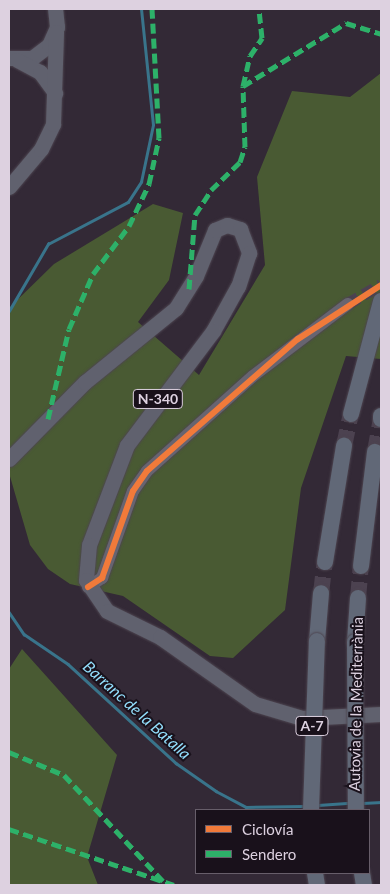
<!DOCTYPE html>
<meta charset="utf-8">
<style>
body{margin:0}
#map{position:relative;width:390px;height:894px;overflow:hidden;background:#332936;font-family:Lato,sans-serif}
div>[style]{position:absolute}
.forest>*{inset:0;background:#495a33}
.stream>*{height:2.5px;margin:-1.25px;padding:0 1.25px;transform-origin:1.25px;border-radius:1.25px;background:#39748b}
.secondary-tunnel>*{height:12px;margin-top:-6px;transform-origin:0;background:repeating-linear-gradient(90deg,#4c4250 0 12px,transparent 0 18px)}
.highway-tunnel>*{height:16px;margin-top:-8px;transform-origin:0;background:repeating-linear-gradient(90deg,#4c4250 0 16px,transparent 0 24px)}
.roads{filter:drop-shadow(0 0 1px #4d4550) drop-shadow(0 0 1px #4d4550)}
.secondary>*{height:12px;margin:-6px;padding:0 6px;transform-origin:6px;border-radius:6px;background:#676470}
.primary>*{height:15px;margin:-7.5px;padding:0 7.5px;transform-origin:7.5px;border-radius:7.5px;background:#60616e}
.highway>*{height:16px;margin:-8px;padding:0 8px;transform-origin:8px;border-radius:8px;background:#616877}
.bridges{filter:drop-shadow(0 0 1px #4d4550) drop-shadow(0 0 1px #4d4550)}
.highway-bridge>*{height:16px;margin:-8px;padding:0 8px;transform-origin:8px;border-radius:8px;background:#616877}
.quiet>*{height:5px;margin-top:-2.5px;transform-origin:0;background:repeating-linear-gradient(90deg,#2db169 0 10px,transparent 0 15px)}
.cycleway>*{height:6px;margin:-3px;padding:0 3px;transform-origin:3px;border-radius:3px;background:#f17a3a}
span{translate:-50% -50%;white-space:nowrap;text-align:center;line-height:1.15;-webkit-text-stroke:4px #19111b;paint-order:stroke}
.shield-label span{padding:1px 4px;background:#19111b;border:1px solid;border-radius:4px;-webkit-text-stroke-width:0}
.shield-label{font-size:14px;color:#ddd1e0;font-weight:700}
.street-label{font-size:15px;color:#ddd1e0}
.water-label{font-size:16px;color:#93defc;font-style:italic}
.frame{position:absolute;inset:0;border:10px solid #ddd1e0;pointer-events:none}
.legend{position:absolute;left:195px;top:809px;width:175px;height:65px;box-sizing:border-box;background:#19111b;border:1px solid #675e6a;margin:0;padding:6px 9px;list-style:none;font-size:15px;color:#ddd1e0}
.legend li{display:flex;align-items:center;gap:10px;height:25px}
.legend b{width:25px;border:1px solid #675e6a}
</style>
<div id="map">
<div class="forest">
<div style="clip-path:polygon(381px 73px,381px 359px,346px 356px,301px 488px,285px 610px,233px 658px,210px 656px,123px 596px,70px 584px,48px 569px,30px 545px,9px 473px,9px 308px,54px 264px,153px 204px,183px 213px,169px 280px,138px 322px,199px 375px,265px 265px,257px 177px,292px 91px,350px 97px)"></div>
<div style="clip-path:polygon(22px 649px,117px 755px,87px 857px,98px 885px,9px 885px,9px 669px)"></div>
</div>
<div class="stream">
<div style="left:9px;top:311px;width:78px;rotate:-59.8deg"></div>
<div style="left:48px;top:244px;width:90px;rotate:-27.7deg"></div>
<div style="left:128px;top:202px;width:24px;rotate:-57deg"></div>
<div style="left:141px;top:182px;width:58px;rotate:-78.1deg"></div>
<div style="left:153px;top:125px;width:117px;rotate:-95.9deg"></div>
<div style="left:9px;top:612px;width:27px;rotate:56deg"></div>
<div style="left:24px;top:634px;width:53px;rotate:34.3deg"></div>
<div style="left:68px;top:664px;width:147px;rotate:42.5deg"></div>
<div style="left:176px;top:763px;width:49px;rotate:35deg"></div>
<div style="left:216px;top:791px;width:34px;rotate:28deg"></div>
<div style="left:246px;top:807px;width:59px;rotate:-1deg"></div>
<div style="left:363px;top:803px;width:18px;rotate:-3deg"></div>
<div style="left:318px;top:805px;width:32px;rotate:-4deg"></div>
</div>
<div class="secondary-tunnel">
<div style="left:348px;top:304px;width:38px;rotate:-30deg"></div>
</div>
<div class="highway-tunnel">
<div style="left:344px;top:446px;width:33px;rotate:-78deg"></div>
<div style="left:375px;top:452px;width:34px;rotate:-80deg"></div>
<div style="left:321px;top:593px;width:31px;rotate:-83deg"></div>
<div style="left:358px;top:598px;width:32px;rotate:-85deg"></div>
</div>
<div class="roads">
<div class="secondary">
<div style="left:88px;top:587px;width:17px;rotate:-33deg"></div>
<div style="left:102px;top:578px;width:92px;rotate:-70.4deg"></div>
<div style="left:133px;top:491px;width:24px;rotate:-55deg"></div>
<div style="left:147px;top:471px;width:142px;rotate:-41.9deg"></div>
<div style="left:253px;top:376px;width:119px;rotate:-37.2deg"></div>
</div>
<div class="primary">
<div style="left:9px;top:58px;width:23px"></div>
<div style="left:32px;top:58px;width:21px;rotate:-37deg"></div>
<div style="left:49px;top:45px;width:20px;rotate:-66deg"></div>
<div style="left:57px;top:27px;width:18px;rotate:-96deg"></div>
<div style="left:17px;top:60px;width:26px;rotate:28deg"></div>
<div style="left:40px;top:72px;width:26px;rotate:54deg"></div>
<div style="left:9px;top:187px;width:50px;rotate:-49.9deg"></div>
<div style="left:41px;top:149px;width:28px;rotate:-64deg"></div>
<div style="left:53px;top:124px;width:92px;rotate:-88.1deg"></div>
<div style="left:9px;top:459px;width:108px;rotate:-45.4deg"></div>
<div style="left:85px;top:382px;width:117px;rotate:-39.1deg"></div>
<div style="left:176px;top:308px;width:38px;rotate:-58deg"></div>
<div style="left:196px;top:276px;width:50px;rotate:-67.6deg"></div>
<div style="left:215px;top:230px;width:13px;rotate:-23deg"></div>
<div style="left:227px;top:225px;width:14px;rotate:17deg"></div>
<div style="left:240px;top:229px;width:26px;rotate:69deg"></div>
<div style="left:249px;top:253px;width:35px;rotate:108deg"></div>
<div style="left:238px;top:286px;width:51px;rotate:119.1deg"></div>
<div style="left:213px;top:331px;width:143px;rotate:127deg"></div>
<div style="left:127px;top:445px;width:107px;rotate:110.8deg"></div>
<div style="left:89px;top:545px;width:35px;rotate:95deg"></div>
<div style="left:86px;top:580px;width:37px;rotate:56deg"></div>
<div style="left:107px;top:611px;width:59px;rotate:26.1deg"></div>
<div style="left:160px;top:637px;width:116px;rotate:35.2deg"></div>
<div style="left:255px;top:704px;width:49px;rotate:16.6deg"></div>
<div style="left:302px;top:718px;width:79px;rotate:-2.9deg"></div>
</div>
<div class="highway">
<div style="left:351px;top:414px;width:117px;rotate:-75.1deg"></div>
<div style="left:381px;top:419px;width:3px;rotate:-90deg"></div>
<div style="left:325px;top:562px;width:118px;rotate:-80.7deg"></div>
<div style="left:361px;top:566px;width:115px;rotate:-83deg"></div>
<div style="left:317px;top:641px;width:48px;rotate:-85.2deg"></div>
<div style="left:355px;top:642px;width:44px;rotate:-86.1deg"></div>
<div style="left:315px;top:873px;width:12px;rotate:81deg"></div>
<div style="left:362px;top:873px;width:12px;rotate:81deg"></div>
</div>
</div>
<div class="bridges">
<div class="highway-bridge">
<div style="left:355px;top:642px;width:168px;rotate:89.7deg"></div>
<div style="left:311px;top:810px;width:169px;rotate:-88deg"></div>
</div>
</div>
<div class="quiet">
<div style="left:243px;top:86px;width:121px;rotate:-31.5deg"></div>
<div style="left:346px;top:23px;width:37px;rotate:17deg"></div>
<div style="left:189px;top:289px;width:74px;rotate:-85.4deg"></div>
<div style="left:195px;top:215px;width:30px;rotate:-57deg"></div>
<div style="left:211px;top:190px;width:40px;rotate:-44deg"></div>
<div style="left:240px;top:162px;width:16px;rotate:-72deg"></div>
<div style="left:245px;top:147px;width:61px;rotate:-91.9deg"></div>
<div style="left:243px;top:86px;width:31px;rotate:-77deg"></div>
<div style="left:250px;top:56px;width:22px;rotate:-56deg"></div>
<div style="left:262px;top:38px;width:29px;rotate:-96deg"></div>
<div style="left:48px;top:419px;width:92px;rotate:-76.9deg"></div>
<div style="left:69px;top:329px;width:60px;rotate:-66.4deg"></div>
<div style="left:93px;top:274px;width:60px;rotate:-53.1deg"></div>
<div style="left:129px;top:226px;width:47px;rotate:-64.5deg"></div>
<div style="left:149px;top:184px;width:47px;rotate:-77.7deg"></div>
<div style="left:159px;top:138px;width:129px;rotate:-93.1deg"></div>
<div style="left:9px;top:752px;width:60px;rotate:22.7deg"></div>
<div style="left:64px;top:775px;width:145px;rotate:47deg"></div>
<div style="left:9px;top:829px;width:174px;rotate:18.7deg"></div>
</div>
<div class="cycleway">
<div style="left:88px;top:587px;width:17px;rotate:-33deg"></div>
<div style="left:102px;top:578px;width:92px;rotate:-70.4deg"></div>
<div style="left:133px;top:491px;width:24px;rotate:-55deg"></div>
<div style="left:147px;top:471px;width:201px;rotate:-41.2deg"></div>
<div style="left:298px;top:339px;width:99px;rotate:-33deg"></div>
</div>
<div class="shield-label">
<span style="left:158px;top:399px">N-340</span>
<span style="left:312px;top:726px">A-7</span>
</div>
<div class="street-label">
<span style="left:356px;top:704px;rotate:-89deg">Autovia de la Mediterrània</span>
</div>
<div class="water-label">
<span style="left:137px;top:710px;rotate:42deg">Barranc de la Batalla</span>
</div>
<div class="frame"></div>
<ul class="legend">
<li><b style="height:6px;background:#f17a3a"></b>Ciclovía</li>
<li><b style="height:6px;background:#2db169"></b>Sendero</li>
</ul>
</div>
